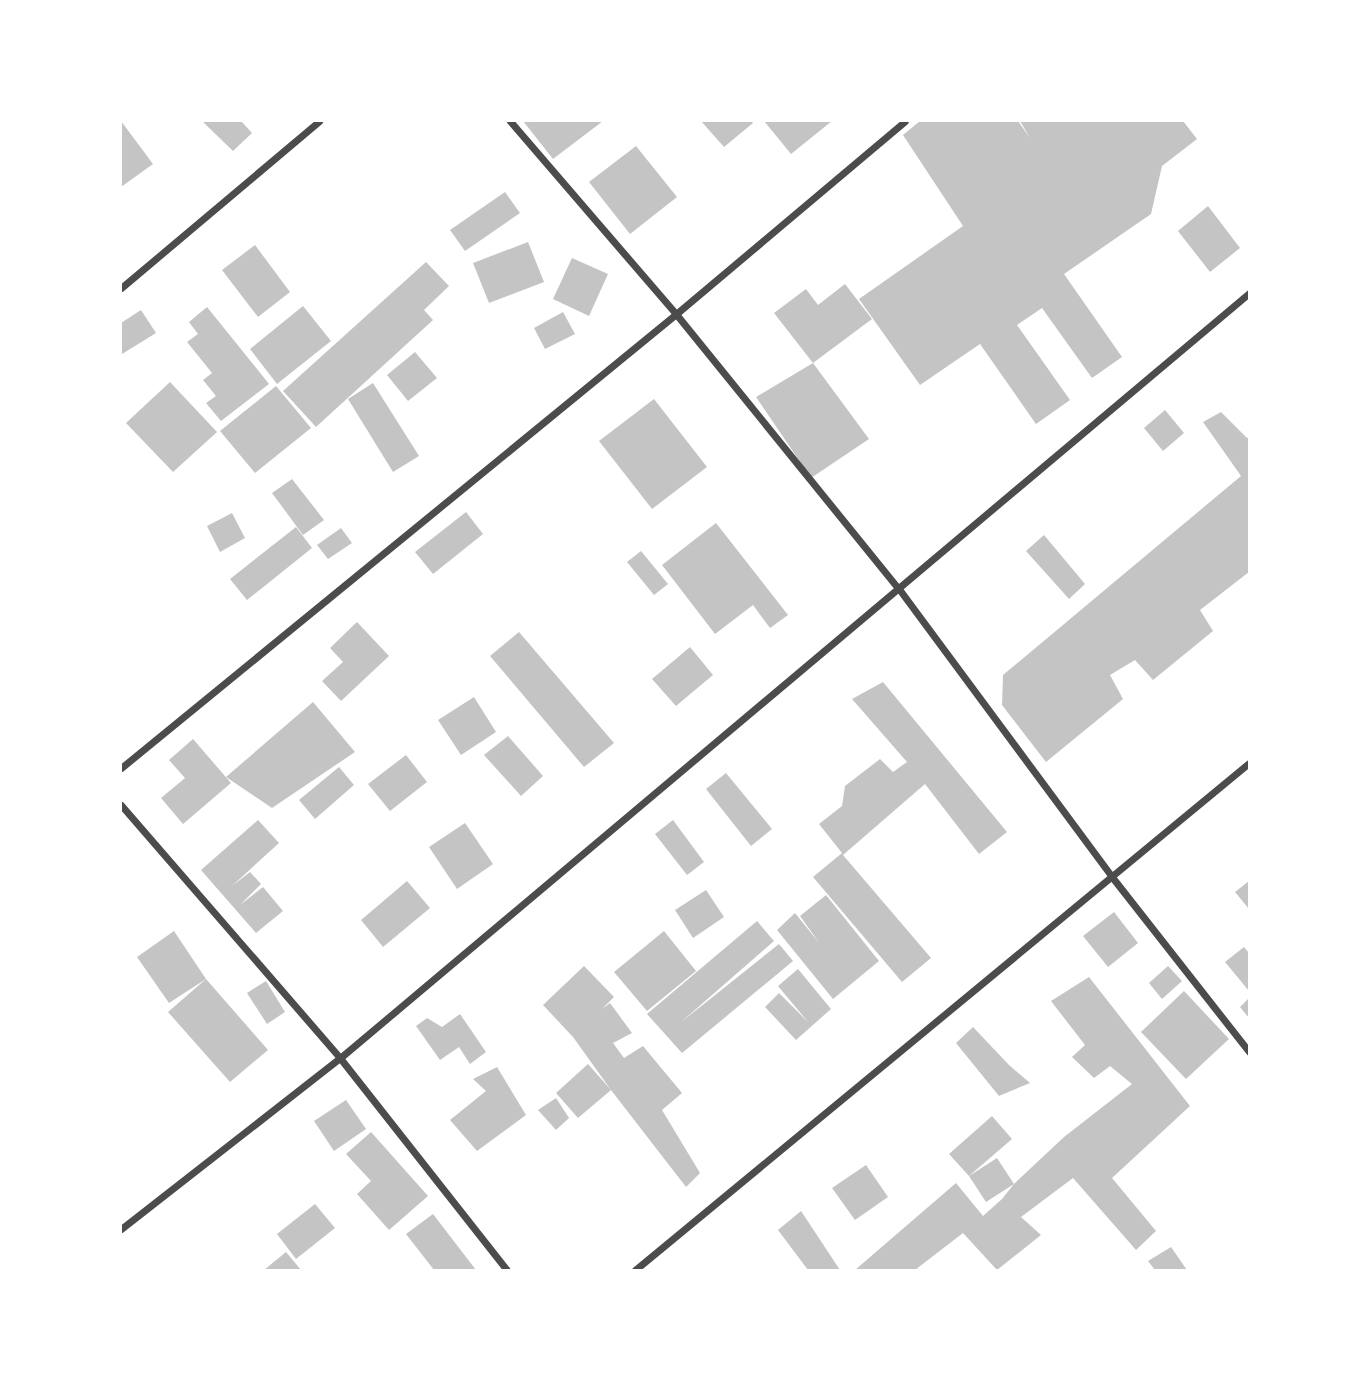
<!DOCTYPE html>
<style>
body{margin:0}
#map{position:relative;width:1370px;height:1391px;overflow:hidden;background:#fff;font-family:"Source Serif 4",serif}
div>[style]{position:absolute}
.building>*{inset:0;background:#c4c4c4}
.minor>*{height:7px;margin:-3.5px;padding:0 3.5px;transform-origin:3.5px;border-radius:3.5px;background:#4c4c4c}
span{translate:-50% -50%;white-space:nowrap;text-align:center;line-height:1.15;-webkit-text-stroke:5px #fff;paint-order:stroke}
.frame{position:absolute;inset:0;border:122px solid #fff;pointer-events:none}
</style>
<div id="map">
<div class="building">
<div style="clip-path:polygon(121px 121px,153px 164px,121px 187px)"></div>
<div style="clip-path:polygon(202px 121px,241px 121px,252px 133px,233px 151px)"></div>
<div style="clip-path:polygon(523px 121px,603px 121px,553px 159px)"></div>
<div style="clip-path:polygon(701px 121px,751px 121px,753px 123px,724px 147px)"></div>
<div style="clip-path:polygon(764px 121px,832px 121px,791px 154px)"></div>
<div style="clip-path:polygon(920px 121px,1018px 121px,1030px 138px,1020px 121px,1183px 121px,1197px 139px,1162px 166px,1151px 214px,1064px 274px,1122px 357px,1092px 378px,1042px 308px,1017px 325px,1070px 400px,1036px 424px,980px 344px,920px 385px,859px 299px,963px 226px,903px 135px)"></div>
<div style="clip-path:polygon(636px 146px,677px 197px,630px 234px,589px 182px)"></div>
<div style="clip-path:polygon(505px 192px,520px 213px,465px 251px,450px 230px)"></div>
<div style="clip-path:polygon(1208px 206px,1240px 248px,1210px 272px,1178px 231px)"></div>
<div style="clip-path:polygon(528px 242px,544px 282px,489px 303px,473px 263px)"></div>
<div style="clip-path:polygon(255px 245px,290px 292px,258px 317px,222px 270px)"></div>
<div style="clip-path:polygon(572px 258px,608px 274px,589px 316px,553px 299px)"></div>
<div style="clip-path:polygon(426px 262px,449px 286px,424px 310px,433px 320px,316px 427px,283px 391px)"></div>
<div style="clip-path:polygon(845px 284px,872px 319px,813px 363px,869px 439px,811px 478px,756px 397px,813px 363px,774px 313px,806px 289px,818px 305px)"></div>
<div style="clip-path:polygon(303px 306px,331px 341px,277px 384px,250px 349px)"></div>
<div style="clip-path:polygon(207px 307px,269px 384px,221px 421px,206px 403px,216px 396px,203px 380px,212px 373px,187px 342px,198px 334px,189px 322px)"></div>
<div style="clip-path:polygon(141px 310px,156px 333px,122px 354px,121px 323px)"></div>
<div style="clip-path:polygon(563px 312px,575px 334px,545px 349px,534px 328px)"></div>
<div style="clip-path:polygon(415px 352px,437px 378px,408px 401px,387px 375px)"></div>
<div style="clip-path:polygon(170px 382px,217px 432px,173px 472px,126px 423px)"></div>
<div style="clip-path:polygon(373px 383px,419px 456px,393px 472px,348px 399px)"></div>
<div style="clip-path:polygon(276px 386px,311px 428px,255px 473px,220px 431px)"></div>
<div style="clip-path:polygon(654px 399px,707px 467px,652px 509px,599px 441px)"></div>
<div style="clip-path:polygon(1165px 410px,1184px 433px,1163px 451px,1144px 428px)"></div>
<div style="clip-path:polygon(1221px 412px,1247px 438px,1249px 437px,1249px 572px,1200px 610px,1213px 631px,1153px 680px,1135px 660px,1110px 675px,1123px 699px,1046px 762px,1002px 705px,1003px 675px,1241px 476px,1203px 422px)"></div>
<div style="clip-path:polygon(292px 479px,324px 520px,303px 535px,272px 493px)"></div>
<div style="clip-path:polygon(466px 512px,483px 534px,433px 574px,415px 552px)"></div>
<div style="clip-path:polygon(232px 513px,245px 538px,220px 552px,207px 526px)"></div>
<div style="clip-path:polygon(716px 523px,788px 615px,770px 628px,753px 605px,715px 634px,662px 565px)"></div>
<div style="clip-path:polygon(296px 527px,312px 548px,247px 600px,230px 579px)"></div>
<div style="clip-path:polygon(341px 528px,352px 543px,328px 559px,317px 545px)"></div>
<div style="clip-path:polygon(1044px 535px,1085px 584px,1069px 599px,1026px 551px)"></div>
<div style="clip-path:polygon(641px 551px,668px 584px,654px 595px,627px 562px)"></div>
<div style="clip-path:polygon(357px 622px,389px 656px,341px 701px,322px 681px,343px 662px,330px 648px)"></div>
<div style="clip-path:polygon(519px 632px,614px 743px,584px 767px,490px 656px)"></div>
<div style="clip-path:polygon(690px 647px,713px 675px,676px 706px,652px 679px)"></div>
<div style="clip-path:polygon(883px 682px,1007px 832px,979px 854px,925px 784px,843px 855px,931px 958px,902px 982px,813px 877px,842px 853px,819px 824px,842px 806px,845px 786px,880px 759px,893px 772px,907px 762px,852px 699px)"></div>
<div style="clip-path:polygon(474px 697px,496px 732px,461px 755px,438px 720px)"></div>
<div style="clip-path:polygon(313px 702px,355px 752px,272px 808px,226px 777px)"></div>
<div style="clip-path:polygon(508px 736px,543px 776px,521px 796px,484px 755px)"></div>
<div style="clip-path:polygon(193px 739px,231px 783px,183px 824px,161px 798px,185px 778px,169px 760px)"></div>
<div style="clip-path:polygon(406px 755px,427px 782px,390px 811px,368px 784px)"></div>
<div style="clip-path:polygon(339px 767px,354px 785px,315px 819px,299px 800px)"></div>
<div style="clip-path:polygon(726px 773px,772px 829px,751px 846px,706px 789px)"></div>
<div style="clip-path:polygon(258px 820px,279px 843px,232px 886px,250px 872px,261px 884px,240px 905px,263px 887px,283px 911px,256px 933px,201px 870px)"></div>
<div style="clip-path:polygon(673px 820px,704px 862px,687px 875px,655px 834px)"></div>
<div style="clip-path:polygon(465px 823px,493px 864px,457px 889px,429px 847px)"></div>
<div style="clip-path:polygon(407px 881px,430px 908px,383px 947px,361px 920px)"></div>
<div style="clip-path:polygon(1249px 881px,1249px 909px,1235px 892px)"></div>
<div style="clip-path:polygon(706px 890px,724px 917px,693px 938px,675px 910px)"></div>
<div style="clip-path:polygon(826px 895px,879px 961px,833px 999px,777px 930px,795px 913px,820px 944px,800px 916px)"></div>
<div style="clip-path:polygon(1114px 912px,1138px 943px,1108px 967px,1083px 936px)"></div>
<div style="clip-path:polygon(757px 921px,774px 941px,680px 1023px,779px 944px,793px 961px,682px 1053px,647px 1014px)"></div>
<div style="clip-path:polygon(174px 931px,206px 979px,169px 1003px,137px 957px)"></div>
<div style="clip-path:polygon(664px 931px,696px 971px,647px 1011px,614px 972px)"></div>
<div style="clip-path:polygon(1244px 947px,1249px 953px,1249px 991px,1225px 962px)"></div>
<div style="clip-path:polygon(584px 966px,614px 997px,602px 1009px,610px 1003px,632px 1033px,613px 1043px,624px 1058px,643px 1046px,682px 1093px,662px 1110px,700px 1173px,686px 1187px,611px 1090px,578px 1118px,556px 1093px,588px 1064px,611px 1090px,573px 1037px,543px 1005px)"></div>
<div style="clip-path:polygon(1168px 966px,1182px 981px,1162px 999px,1149px 983px)"></div>
<div style="clip-path:polygon(798px 969px,831px 1009px,796px 1040px,765px 1007px,779px 993px,808px 1022px,778px 986px)"></div>
<div style="clip-path:polygon(1089px 977px,1190px 1106px,1112px 1178px,1156px 1231px,1136px 1250px,1073px 1178px,1021px 1217px,1041px 1235px,997px 1270px,963px 1233px,915px 1270px,855px 1270px,956px 1183px,983px 1216px,1002px 1199px,1014px 1184px,986px 1202px,969px 1176px,997px 1158px,1014px 1184px,1064px 1137px,1132px 1084px,1110px 1066px,1094px 1078px,1072px 1057px,1085px 1045px,1051px 1001px)"></div>
<div style="clip-path:polygon(206px 979px,268px 1050px,230px 1082px,168px 1012px)"></div>
<div style="clip-path:polygon(266px 981px,285px 1012px,267px 1024px,247px 993px)"></div>
<div style="clip-path:polygon(1184px 991px,1229px 1039px,1186px 1079px,1141px 1032px)"></div>
<div style="clip-path:polygon(1249px 998px,1249px 1018px,1240px 1007px)"></div>
<div style="clip-path:polygon(460px 1014px,486px 1052px,470px 1064px,459px 1047px,440px 1060px,416px 1026px,427px 1018px,442px 1027px)"></div>
<div style="clip-path:polygon(973px 1027px,1009px 1065px,1030px 1083px,999px 1096px,956px 1043px)"></div>
<div style="clip-path:polygon(497px 1067px,526px 1115px,477px 1151px,450px 1120px,486px 1091px,473px 1079px)"></div>
<div style="clip-path:polygon(556px 1098px,569px 1118px,556px 1130px,538px 1110px)"></div>
<div style="clip-path:polygon(346px 1100px,366px 1129px,334px 1151px,314px 1121px)"></div>
<div style="clip-path:polygon(992px 1116px,1012px 1139px,969px 1176px,949px 1154px)"></div>
<div style="clip-path:polygon(371px 1132px,428px 1196px,389px 1230px,357px 1194px,371px 1181px,346px 1154px)"></div>
<div style="clip-path:polygon(866px 1165px,888px 1197px,855px 1220px,832px 1188px)"></div>
<div style="clip-path:polygon(315px 1204px,335px 1228px,296px 1259px,277px 1234px)"></div>
<div style="clip-path:polygon(801px 1211px,840px 1270px,808px 1270px,778px 1230px)"></div>
<div style="clip-path:polygon(433px 1214px,476px 1270px,434px 1270px,406px 1234px)"></div>
<div style="clip-path:polygon(1171px 1247px,1187px 1270px,1155px 1270px,1148px 1261px)"></div>
<div style="clip-path:polygon(286px 1252px,301px 1270px,264px 1270px)"></div>
</div>
<div class="minor">
<div style="left:510px;top:121px;width:255px;rotate:49.3deg"></div>
<div style="left:676px;top:314px;width:354px;rotate:51deg"></div>
<div style="left:899px;top:589px;width:358px;rotate:53.5deg"></div>
<div style="left:1112px;top:877px;width:222px;rotate:51.9deg"></div>
<div style="left:121px;top:288px;width:259px;rotate:-40.1deg"></div>
<div style="left:121px;top:768px;width:717px;rotate:-39.28deg"></div>
<div style="left:676px;top:314px;width:299px;rotate:-40.1deg"></div>
<div style="left:121px;top:805px;width:335px;rotate:49.1deg"></div>
<div style="left:340px;top:1058px;width:270px;rotate:51.8deg"></div>
<div style="left:121px;top:1229px;width:278px;rotate:-38deg"></div>
<div style="left:340px;top:1058px;width:1188px;rotate:-40.08deg"></div>
<div style="left:635px;top:1270px;width:796px;rotate:-39.55deg"></div>
</div>
<div class="frame"></div>
</div>
